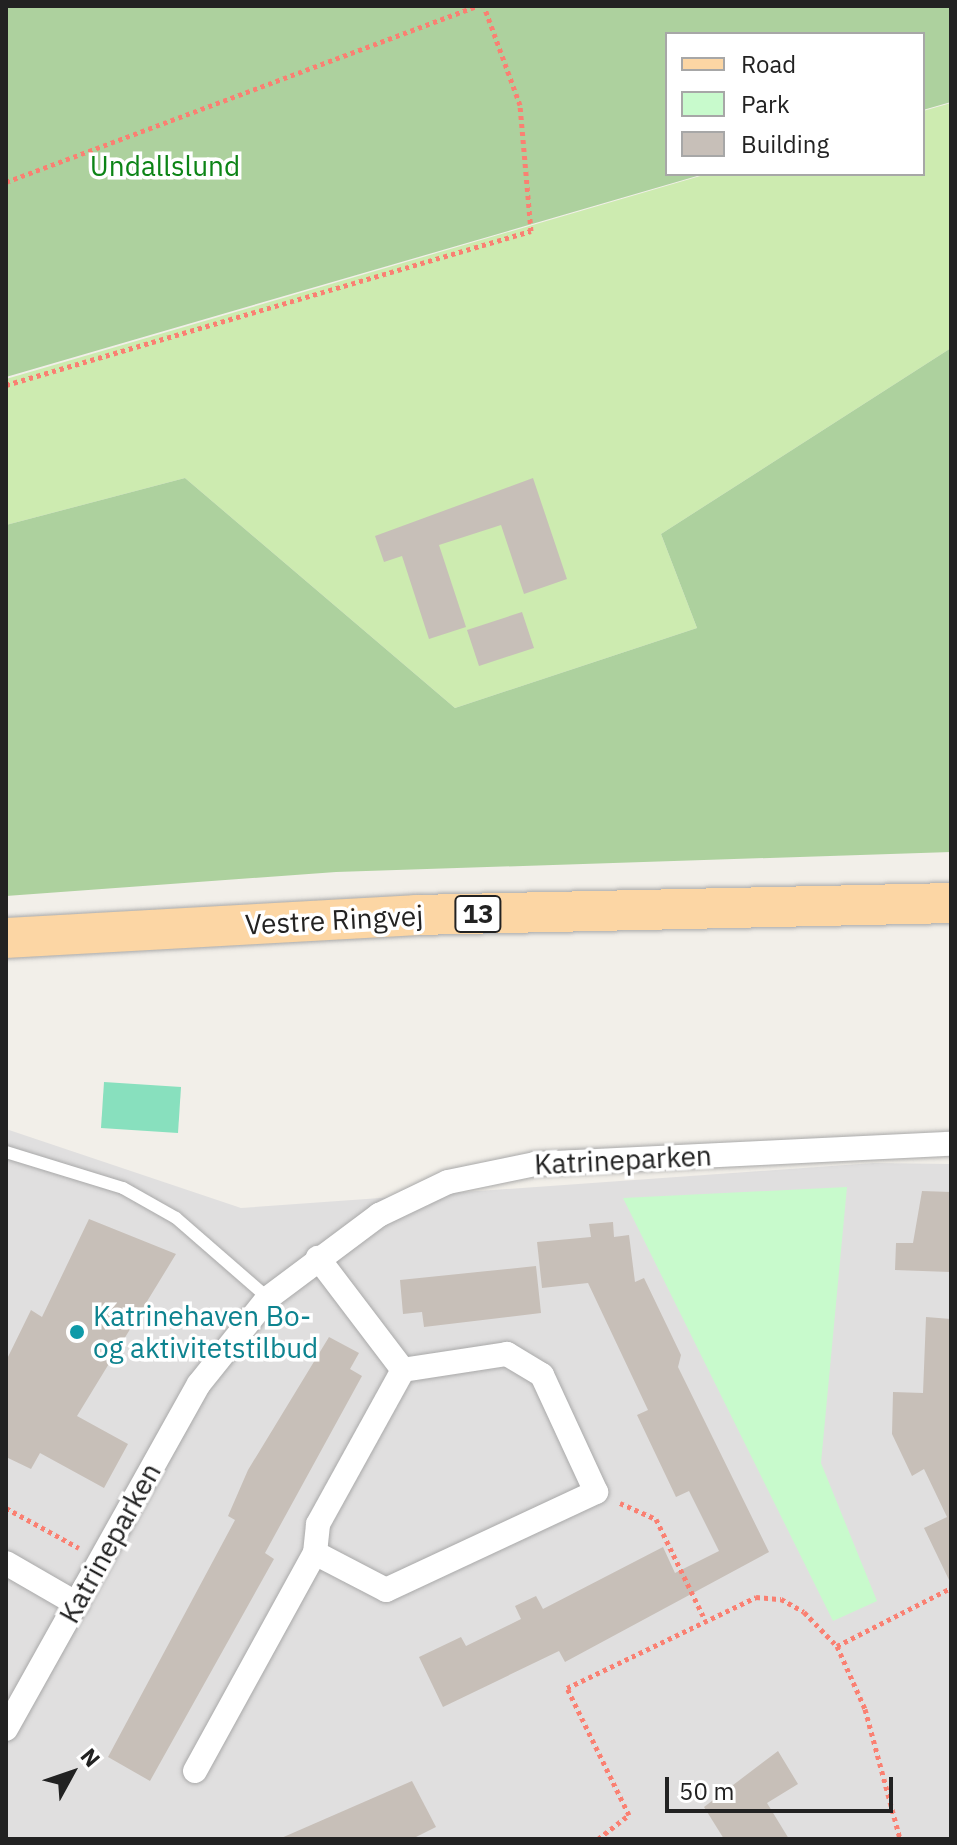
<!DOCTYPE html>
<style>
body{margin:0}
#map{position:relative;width:957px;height:1845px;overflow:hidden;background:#f2efe9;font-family:"IBM Plex Sans",sans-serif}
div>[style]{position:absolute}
.residential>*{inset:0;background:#e0dfdf}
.grass>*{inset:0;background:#cdebb0}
.forest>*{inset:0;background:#add19e}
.park>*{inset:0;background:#c8facc}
.pitch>*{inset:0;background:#88e0be}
.building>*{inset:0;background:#c7bfb8}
.path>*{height:5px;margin-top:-2.5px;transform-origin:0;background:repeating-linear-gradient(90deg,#fa8072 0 4px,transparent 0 8px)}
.roads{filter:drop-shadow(0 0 2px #a9a9a9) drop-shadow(0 0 2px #a9a9a9)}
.service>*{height:12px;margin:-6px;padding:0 6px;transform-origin:6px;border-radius:6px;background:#fff}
.minor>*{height:24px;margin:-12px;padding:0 12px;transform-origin:12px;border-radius:12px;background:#fff}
.primary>*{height:40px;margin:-20px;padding:0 20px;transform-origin:20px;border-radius:20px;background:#fcd6a4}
.dots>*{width:22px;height:22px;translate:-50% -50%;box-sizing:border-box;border:4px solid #fff;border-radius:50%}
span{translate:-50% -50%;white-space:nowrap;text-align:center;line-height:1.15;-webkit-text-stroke:7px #fff;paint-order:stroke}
.shield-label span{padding:2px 6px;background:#fff;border:2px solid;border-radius:6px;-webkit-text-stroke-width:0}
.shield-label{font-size:26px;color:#222;font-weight:700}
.park-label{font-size:28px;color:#0c8416}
.street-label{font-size:28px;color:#222}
.culture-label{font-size:28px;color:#0d838f}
.left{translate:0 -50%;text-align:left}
.frame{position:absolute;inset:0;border:8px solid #222;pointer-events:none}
.legend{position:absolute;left:665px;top:32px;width:260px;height:144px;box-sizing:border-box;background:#fff;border:2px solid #a7a7a7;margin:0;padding:10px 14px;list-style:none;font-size:24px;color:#222}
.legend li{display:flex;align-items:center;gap:16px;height:40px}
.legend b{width:40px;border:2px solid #a7a7a7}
.north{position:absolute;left:32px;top:1733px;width:80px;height:80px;-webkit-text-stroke:6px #fff;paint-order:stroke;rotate:50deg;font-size:22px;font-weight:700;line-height:32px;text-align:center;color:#222}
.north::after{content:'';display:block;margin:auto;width:28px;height:36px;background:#222;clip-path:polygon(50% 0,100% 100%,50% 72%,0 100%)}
.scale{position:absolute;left:665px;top:1777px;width:228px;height:36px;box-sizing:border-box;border:4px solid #222;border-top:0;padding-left:10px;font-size:24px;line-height:28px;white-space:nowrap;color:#222;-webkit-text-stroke:6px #fff;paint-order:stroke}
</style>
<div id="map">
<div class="residential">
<div style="clip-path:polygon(6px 1129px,241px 1208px,873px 1163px,951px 1164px,951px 1839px,6px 1839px)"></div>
</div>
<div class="grass">
<div style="clip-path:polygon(951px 103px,951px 348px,661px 534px,697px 628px,455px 708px,185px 478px,6px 525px,6px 379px,707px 174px,923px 174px,923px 111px)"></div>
</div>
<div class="forest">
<div style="clip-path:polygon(6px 6px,951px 6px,951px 102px,923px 110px,923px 34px,667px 34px,667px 174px,704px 174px,6px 377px)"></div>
<div style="clip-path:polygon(951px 348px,951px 852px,336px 872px,6px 896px,6px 525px,185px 478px,455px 708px,697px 628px,661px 534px)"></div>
</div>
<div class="park">
<div style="clip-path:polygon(847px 1187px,821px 1463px,877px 1601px,833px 1621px,623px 1198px)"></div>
</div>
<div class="pitch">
<div style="clip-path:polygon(104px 1082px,181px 1087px,178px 1133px,101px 1128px)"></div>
</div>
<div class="building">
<div style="clip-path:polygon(533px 478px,567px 579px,524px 594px,501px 525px,439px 545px,466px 627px,429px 639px,402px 556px,384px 562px,375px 536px)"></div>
<div style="clip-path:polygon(522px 612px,534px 648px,479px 666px,467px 630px)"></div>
<div style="clip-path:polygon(922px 1191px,951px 1192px,950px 1272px,895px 1270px,896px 1243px,913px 1243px)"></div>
<div style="clip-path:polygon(89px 1219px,176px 1254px,77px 1416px,128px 1444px,104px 1488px,40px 1453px,31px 1469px,6px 1457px,6px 1361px,31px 1310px,42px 1317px)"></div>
<div style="clip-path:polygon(613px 1222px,614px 1237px,629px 1235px,635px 1282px,644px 1278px,681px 1355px,678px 1367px,769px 1552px,565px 1662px,559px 1651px,443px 1707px,419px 1657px,461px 1637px,466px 1646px,521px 1619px,515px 1606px,536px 1596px,543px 1609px,663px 1547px,675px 1573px,719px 1551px,689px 1491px,676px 1497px,637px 1415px,648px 1410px,588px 1283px,542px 1288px,537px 1242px,591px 1237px,589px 1224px)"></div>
<div style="clip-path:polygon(536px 1266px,541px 1313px,424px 1327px,422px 1312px,403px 1314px,400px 1280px)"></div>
<div style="clip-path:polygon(926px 1317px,951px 1319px,951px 1584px,924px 1528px,947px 1517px,924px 1469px,912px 1476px,892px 1434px,893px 1392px,923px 1393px)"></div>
<div style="clip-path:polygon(329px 1337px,359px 1353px,350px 1369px,362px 1376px,265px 1553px,274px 1559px,150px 1781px,108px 1757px,235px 1520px,228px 1516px,248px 1470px)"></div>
<div style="clip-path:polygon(778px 1751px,798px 1784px,767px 1803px,789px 1839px,724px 1839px,704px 1807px)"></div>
<div style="clip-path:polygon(412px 1781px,436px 1827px,412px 1839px,279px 1839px)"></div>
</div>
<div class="path">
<div style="left:6px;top:182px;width:503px;rotate:-20.49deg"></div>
<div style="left:6px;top:385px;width:547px;rotate:-16.35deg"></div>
<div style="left:531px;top:231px;width:126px;rotate:-95deg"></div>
<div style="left:520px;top:105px;width:105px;rotate:-110deg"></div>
<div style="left:620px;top:1503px;width:39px;rotate:24deg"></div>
<div style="left:656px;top:1519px;width:108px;rotate:64.1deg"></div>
<div style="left:6px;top:1508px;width:83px;rotate:28.7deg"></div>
<div style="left:837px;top:1646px;width:128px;rotate:-27deg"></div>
<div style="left:598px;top:1839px;width:39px;rotate:-38deg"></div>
<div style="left:629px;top:1815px;width:141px;rotate:-116deg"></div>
<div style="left:567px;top:1688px;width:210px;rotate:-25.7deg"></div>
<div style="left:756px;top:1597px;width:25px;rotate:5deg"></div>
<div style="left:781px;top:1599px;width:26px;rotate:29deg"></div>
<div style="left:804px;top:1612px;width:47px;rotate:45.9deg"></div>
<div style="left:837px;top:1646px;width:69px;rotate:66deg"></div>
<div style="left:865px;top:1709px;width:135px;rotate:74.9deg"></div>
</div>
<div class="roads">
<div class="service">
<div style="left:6px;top:1152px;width:122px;rotate:17.1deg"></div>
<div style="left:123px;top:1188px;width:61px;rotate:29.5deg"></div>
<div style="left:176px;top:1218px;width:122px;rotate:41deg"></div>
</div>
<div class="minor">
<div style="left:315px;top:1553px;width:80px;rotate:27.5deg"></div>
<div style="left:386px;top:1590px;width:232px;rotate:-25deg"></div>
<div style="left:596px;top:1492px;width:129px;rotate:-114.8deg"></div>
<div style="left:542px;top:1375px;width:41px;rotate:-149deg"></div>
<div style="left:507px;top:1354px;width:105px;rotate:171.3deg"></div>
<div style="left:403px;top:1370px;width:141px;rotate:-127.2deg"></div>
<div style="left:6px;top:1563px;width:82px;rotate:30deg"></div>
<div style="left:6px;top:1729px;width:395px;rotate:-60.8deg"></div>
<div style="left:199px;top:1384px;width:110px;rotate:-51.3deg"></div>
<div style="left:268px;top:1298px;width:139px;rotate:-36.8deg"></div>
<div style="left:379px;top:1215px;width:76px;rotate:-25.6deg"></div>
<div style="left:448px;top:1182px;width:89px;rotate:-11.7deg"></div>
<div style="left:535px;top:1164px;width:416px;rotate:-2.8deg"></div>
<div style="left:195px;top:1771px;width:249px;rotate:-61.2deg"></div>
<div style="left:315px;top:1553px;width:29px;rotate:-84deg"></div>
<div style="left:318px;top:1524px;width:176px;rotate:-61.1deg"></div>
</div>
<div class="primary">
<div style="left:6px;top:938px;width:411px;rotate:-3.2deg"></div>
<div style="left:416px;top:915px;width:535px;rotate:-1.28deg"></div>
</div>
</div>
<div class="dots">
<div style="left:77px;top:1332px;background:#0f9aa8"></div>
</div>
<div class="shield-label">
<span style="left:478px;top:914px">13</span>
</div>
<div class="park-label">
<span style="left:165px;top:166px">Undallslund</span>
</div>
<div class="street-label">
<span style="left:334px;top:920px;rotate:-3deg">Vestre Ringvej</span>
<span style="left:623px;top:1160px;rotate:-3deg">Katrineparken</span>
<span style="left:110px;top:1543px;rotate:-61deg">Katrineparken</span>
</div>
<div class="culture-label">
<span class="left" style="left:93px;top:1332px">Katrinehaven Bo-<br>og aktivitetstilbud</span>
</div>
<div class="frame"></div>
<ul class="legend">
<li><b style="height:10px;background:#fcd6a4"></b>Road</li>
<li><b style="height:22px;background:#c8facc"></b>Park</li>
<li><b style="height:22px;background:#c7bfb8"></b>Building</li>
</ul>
<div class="north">N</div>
<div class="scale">50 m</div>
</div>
